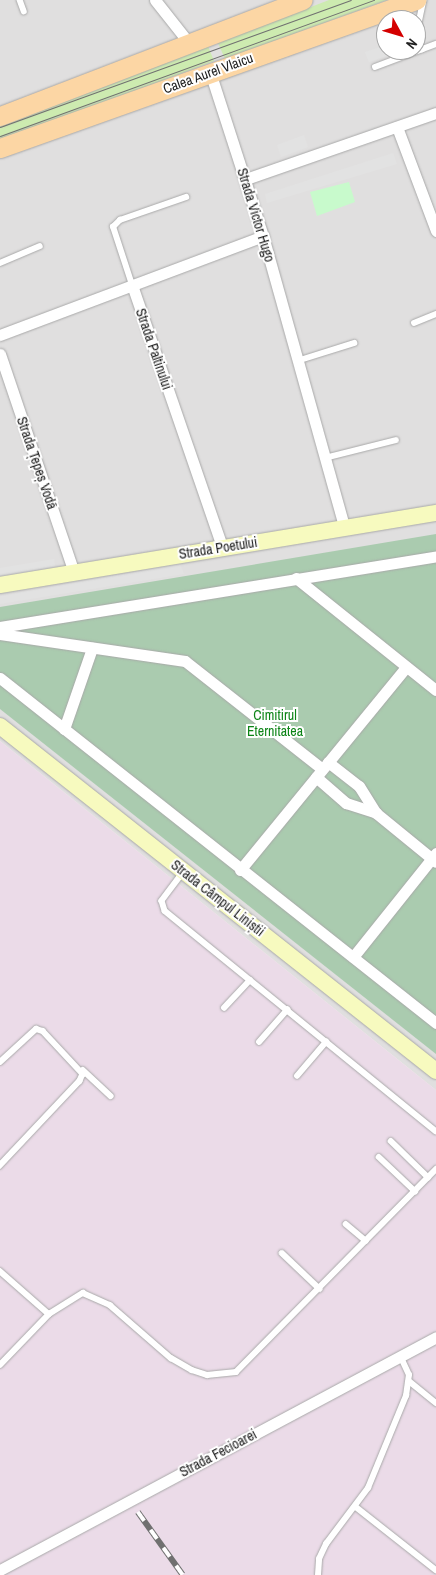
<!DOCTYPE html>
<meta charset="utf-8">
<style>
body{margin:0}
#map{position:relative;width:436px;height:1575px;overflow:hidden;background:#f2efe9;font-family:"Archivo Narrow",sans-serif}
div>[style]{position:absolute}
.residential>*{inset:0;background:#e0dfdf}
.industrial>*{inset:0;background:#ebdbe8}
.grass>*{inset:0;background:#cdebb0}
.cemetery>*{inset:0;background:#aacbaf}
.park>*{inset:0;background:#c8facc}
.parking>*{inset:0;background:#e2e2e2}
.roads{filter:drop-shadow(0 0 1px #a9a9a9) drop-shadow(0 0 1px #a9a9a9)}
.lane>*{height:5.5px;margin:-2.75px;padding:0 2.75px;transform-origin:2.75px;border-radius:2.75px;background:#fff}
.street>*{height:11px;margin:-5.5px;padding:0 5.5px;transform-origin:5.5px;border-radius:5.5px;background:#fff}
.secondary>*{height:16px;margin:-8px;padding:0 8px;transform-origin:8px;border-radius:8px;background:#f7fabf}
.primary>*{height:19px;margin:-9.5px;padding:0 9.5px;transform-origin:9.5px;border-radius:9.5px;background:#fcd6a4}
.tram>*{height:1px;margin:-0.5px;padding:0 0.5px;transform-origin:0.5px;border-radius:0.5px;background:#707070}
.rail>*{height:5.5px;margin-top:-2.75px;transform-origin:0;background:repeating-linear-gradient(90deg,#fff 0 11px,#707070 0 22px);box-sizing:border-box;border-block:1px solid #707070}
span{translate:-50% -50%;white-space:nowrap;text-align:center;line-height:1.15;-webkit-text-stroke:4px #fff;paint-order:stroke}
.street-label{font-size:14px;color:#222}
.park-label{font-size:14px;color:#0c8416}
.north{position:absolute;left:376px;top:10px;width:50px;height:50px;box-sizing:border-box;background:#fff;border:1px solid #a7a7a7;border-radius:50%;rotate:129deg;font-size:14px;font-weight:700;line-height:20px;text-align:center;color:#222}
.north::after{content:'';display:block;margin:auto;width:18px;height:22px;background:#d40000;clip-path:polygon(50% 0,100% 100%,50% 72%,0 100%)}
</style>
<div id="map">
<div class="residential">
<div style="clip-path:polygon(evenodd,0 0,436px 0,436px 1090px,0 741px,0 0,386px 20px,416px 20px,416px 50px,386px 50px,386px 20px)"></div>
</div>
<div class="industrial">
<div style="clip-path:polygon(0 741px,436px 1090px,436px 1575px,0 1575px)"></div>
</div>
<div class="grass">
<div style="clip-path:polygon(329px 0,387px 0,225px 59px,218px 43px)"></div>
<div style="clip-path:polygon(208px 46px,214px 61px,0 142px,0 125px)"></div>
</div>
<div class="cemetery">
<div style="clip-path:polygon(436px 534px,436px 1054px,0 709px,0 607px)"></div>
</div>
<div class="park">
<div style="clip-path:polygon(349px 182px,355px 202px,317px 216px,310px 192px)"></div>
</div>
<div class="parking">
<div style="clip-path:polygon(386px 45px,386px 50px,404px 50px,369px 62px,365px 52px)"></div>
<div style="clip-path:polygon(304px 135px,308px 147px,281px 157px,277px 145px)"></div>
<div style="clip-path:polygon(393px 153px,397px 164px,267px 203px,265px 194px)"></div>
<div style="clip-path:polygon(54px 559px,55px 567px,0 578px,0 568px)"></div>
<div style="clip-path:polygon(180px 564px,184px 574px,0 604px,0 596px)"></div>
</div>
<div class="roads">
<div class="lane">
<div style="left:20px;top:0;width:12px;rotate:70deg"></div>
<div style="left:422px;top:50px;width:16px;rotate:-112deg"></div>
<div style="left:416px;top:35px;width:35px;rotate:-78deg"></div>
<div style="left:375px;top:67px;width:65px;rotate:-20.7deg"></div>
<div style="left:0;top:263px;width:43px;rotate:-23deg"></div>
<div style="left:132px;top:285px;width:61px;rotate:-108.1deg"></div>
<div style="left:113px;top:227px;width:10px;rotate:-45deg"></div>
<div style="left:120px;top:220px;width:70px;rotate:-19.2deg"></div>
<div style="left:414px;top:323px;width:24px;rotate:-22deg"></div>
<div style="left:297px;top:361px;width:60px;rotate:-17.5deg"></div>
<div style="left:325px;top:458px;width:73px;rotate:-14.2deg"></div>
<div style="left:183px;top:873px;width:35px;rotate:127deg"></div>
<div style="left:162px;top:901px;width:10px;rotate:73deg"></div>
<div style="left:165px;top:911px;width:349px;rotate:39.1deg"></div>
<div style="left:224px;top:1008px;width:38px;rotate:-47deg"></div>
<div style="left:259px;top:1042px;width:43px;rotate:-48.8deg"></div>
<div style="left:0;top:1062px;width:49px;rotate:-42.5deg"></div>
<div style="left:36px;top:1029px;width:7px;rotate:16deg"></div>
<div style="left:43px;top:1031px;width:59px;rotate:47.1deg"></div>
<div style="left:83px;top:1074px;width:8px;rotate:113deg"></div>
<div style="left:80px;top:1081px;width:117px;rotate:133.3deg"></div>
<div style="left:83px;top:1070px;width:38px;rotate:43deg"></div>
<div style="left:297px;top:1076px;width:45px;rotate:-49.5deg"></div>
<div style="left:391px;top:1141px;width:52px;rotate:44.2deg"></div>
<div style="left:379px;top:1157px;width:50px;rotate:43.4deg"></div>
<div style="left:346px;top:1224px;width:26px;rotate:40deg"></div>
<div style="left:282px;top:1253px;width:52px;rotate:43.5deg"></div>
<div style="left:0;top:1271px;width:65px;rotate:41.3deg"></div>
<div style="left:0;top:1365px;width:71px;rotate:-46.1deg"></div>
<div style="left:49px;top:1314px;width:40px;rotate:-32deg"></div>
<div style="left:83px;top:1293px;width:30px;rotate:24deg"></div>
<div style="left:110px;top:1305px;width:81px;rotate:41deg"></div>
<div style="left:171px;top:1358px;width:24px;rotate:30deg"></div>
<div style="left:192px;top:1370px;width:16px;rotate:18deg"></div>
<div style="left:207px;top:1375px;width:29px;rotate:-6deg"></div>
<div style="left:236px;top:1372px;width:285px;rotate:-45.4deg"></div>
<div style="left:409px;top:1381px;width:35px;rotate:39deg"></div>
<div style="left:356px;top:1507px;width:102px;rotate:38.2deg"></div>
<div style="left:318px;top:1575px;width:16px;rotate:-86deg"></div>
<div style="left:319px;top:1559px;width:17px;rotate:-65deg"></div>
<div style="left:326px;top:1544px;width:70px;rotate:-53.1deg"></div>
<div style="left:368px;top:1488px;width:100px;rotate:-67.6deg"></div>
<div style="left:406px;top:1396px;width:21px;rotate:-82deg"></div>
<div style="left:409px;top:1375px;width:21px;rotate:-115deg"></div>
</div>
<div class="street">
<div style="left:155px;top:0;width:55px;rotate:51.7deg"></div>
<div style="left:210px;top:72px;width:172px;rotate:72.1deg"></div>
<div style="left:263px;top:236px;width:304px;rotate:74.4deg"></div>
<div style="left:397px;top:127px;width:111px;rotate:69.4deg"></div>
<div style="left:246px;top:179px;width:201px;rotate:-19.2deg"></div>
<div style="left:132px;top:285px;width:277px;rotate:71deg"></div>
<div style="left:0;top:335px;width:281px;rotate:-20.6deg"></div>
<div style="left:0;top:354px;width:231px;rotate:71.3deg"></div>
<div style="left:296px;top:578px;width:179px;rotate:38.7deg"></div>
<div style="left:0;top:627px;width:442px;rotate:-9.2deg"></div>
<div style="left:0;top:634px;width:187px;rotate:8.3deg"></div>
<div style="left:185px;top:661px;width:174px;rotate:38.2deg"></div>
<div style="left:0;top:678px;width:556px;rotate:38.35deg"></div>
<div style="left:64px;top:729px;width:86px;rotate:-70.9deg"></div>
<div style="left:328px;top:762px;width:39px;rotate:38deg"></div>
<div style="left:359px;top:786px;width:32px;rotate:58deg"></div>
<div style="left:376px;top:813px;width:77px;rotate:39.2deg"></div>
<div style="left:316px;top:777px;width:40px;rotate:41deg"></div>
<div style="left:346px;top:803px;width:32px;rotate:18deg"></div>
<div style="left:240px;top:870px;width:262px;rotate:-50.7deg"></div>
<div style="left:353px;top:957px;width:133px;rotate:-51.4deg"></div>
<div style="left:0;top:1570px;width:494px;rotate:-28.1deg"></div>
</div>
<div class="secondary">
<div style="left:0;top:585px;width:442px;rotate:-9.4deg"></div>
<div style="left:0;top:726px;width:556px;rotate:38.35deg"></div>
</div>
<div class="primary">
<div style="left:0;top:116px;width:324px;rotate:-21deg"></div>
<div style="left:0;top:148px;width:442px;rotate:-19.6deg"></div>
</div>
</div>
<div class="tram">
<div style="left:0;top:127px;width:373px;rotate:-19.9deg"></div>
<div style="left:0;top:136px;width:398px;rotate:-20deg"></div>
</div>
<div class="rail">
<div style="left:138px;top:1512px;width:77px;rotate:54.5deg"></div>
</div>
<div class="street-label">
<span style="left:208px;top:73px;rotate:-20deg">Calea Aurel Vlaicu</span>
<span style="left:256px;top:215px;rotate:73deg">Strada Victor Hugo</span>
<span style="left:154px;top:349px;rotate:71deg">Strada Paltinului</span>
<span style="left:37px;top:463px;rotate:71deg">Strada Țepeș Vodă</span>
<span style="left:218px;top:548px;rotate:-9deg">Strada Poetului</span>
<span style="left:218px;top:898px;rotate:38deg">Strada Câmpul Liniștii</span>
<span style="left:218px;top:1453px;rotate:-28deg">Strada Fecioarei</span>
</div>
<div class="park-label">
<span style="left:275px;top:723px">Cimitirul<br>Eternitatea</span>
</div>
<div class="north">N</div>
</div>
